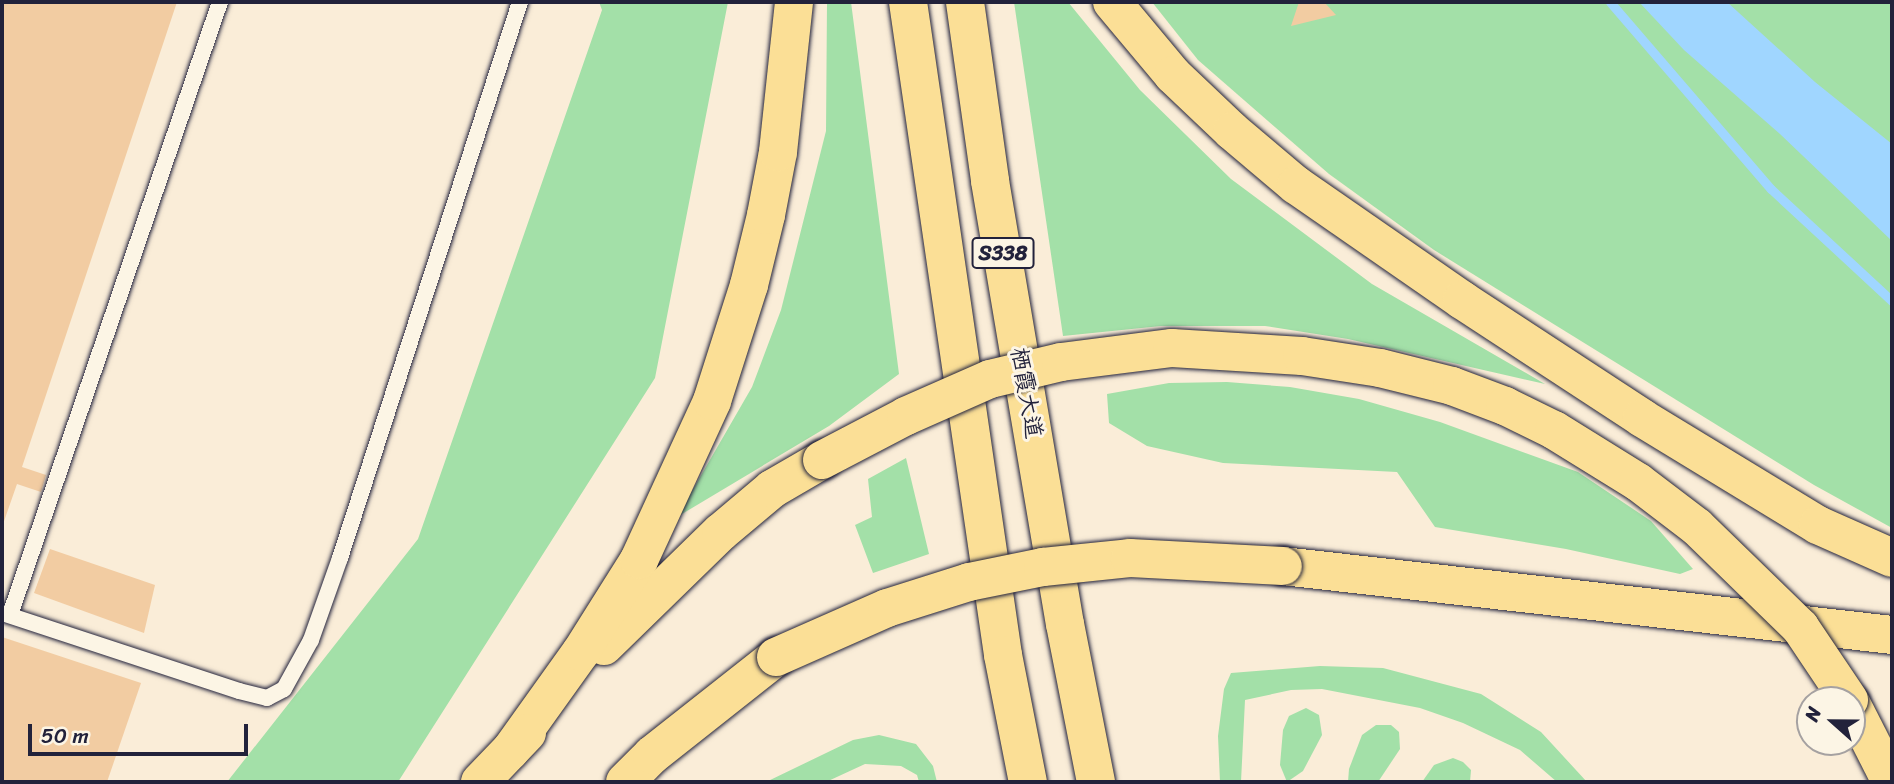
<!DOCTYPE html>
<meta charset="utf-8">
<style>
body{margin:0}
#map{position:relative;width:1894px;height:784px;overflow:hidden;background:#faedd8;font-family:Sriracha,"LXGW WenKai TC",sans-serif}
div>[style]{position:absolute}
.green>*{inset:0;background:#a3e0a8}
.water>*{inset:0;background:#a0d6ff}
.stream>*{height:9px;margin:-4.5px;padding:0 4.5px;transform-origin:4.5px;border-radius:4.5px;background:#a0d6ff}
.building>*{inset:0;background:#f2cca2}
.roads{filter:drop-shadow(0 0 2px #22223b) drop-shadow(0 0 2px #22223b)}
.lane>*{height:16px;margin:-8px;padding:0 8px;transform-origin:8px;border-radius:8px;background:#fcf5e5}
.highway>*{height:38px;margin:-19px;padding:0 19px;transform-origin:19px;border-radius:19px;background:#fbdf96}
.bridges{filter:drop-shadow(0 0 2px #22223b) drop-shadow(0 0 2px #22223b)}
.highway-bridge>*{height:38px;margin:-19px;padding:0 19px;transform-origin:19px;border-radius:19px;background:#fbdf96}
span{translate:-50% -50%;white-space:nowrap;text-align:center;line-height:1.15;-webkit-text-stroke:6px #fcf5e5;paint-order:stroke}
.shield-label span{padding:2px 5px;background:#fcf5e5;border:2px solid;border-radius:5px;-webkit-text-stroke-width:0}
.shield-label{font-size:21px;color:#22223b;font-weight:700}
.street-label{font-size:23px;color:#22223b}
.frame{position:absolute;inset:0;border:4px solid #22223b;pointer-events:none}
.north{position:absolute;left:1796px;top:686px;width:70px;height:70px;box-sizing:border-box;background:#fcf5e5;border:2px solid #a5a1a1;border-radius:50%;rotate:291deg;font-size:19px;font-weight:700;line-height:28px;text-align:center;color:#22223b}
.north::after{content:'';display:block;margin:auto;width:24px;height:32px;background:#22223b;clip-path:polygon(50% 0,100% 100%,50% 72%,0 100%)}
.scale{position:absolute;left:28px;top:724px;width:220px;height:32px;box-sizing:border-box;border:4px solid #22223b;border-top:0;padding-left:9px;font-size:21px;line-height:24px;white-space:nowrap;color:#22223b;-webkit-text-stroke:5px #fcf5e5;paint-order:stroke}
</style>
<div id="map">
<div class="green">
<div style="clip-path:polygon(599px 2px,728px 2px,655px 378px,398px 782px,227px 782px,418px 539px,602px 10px)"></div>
<div style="clip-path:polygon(827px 2px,851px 2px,899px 374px,829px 426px,677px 517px,752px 387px,781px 310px,826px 131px)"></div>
<div style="clip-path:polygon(1014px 2px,1068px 2px,1140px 90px,1231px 179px,1372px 284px,1545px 384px,1348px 339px,1265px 326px,1161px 326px,1063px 336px)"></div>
<div style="clip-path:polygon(1152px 2px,1892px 2px,1892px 528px,1814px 485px,1434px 250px,1329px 174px,1198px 60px)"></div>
<div style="clip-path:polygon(1227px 382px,1290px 387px,1359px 399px,1440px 422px,1578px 472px,1651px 521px,1693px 569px,1680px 574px,1566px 549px,1435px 527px,1397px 472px,1223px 463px,1147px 446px,1109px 423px,1107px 394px,1169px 383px)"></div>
<div style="clip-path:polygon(906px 458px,929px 554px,873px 573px,855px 525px,872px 517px,868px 479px)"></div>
<div style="clip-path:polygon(1320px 666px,1383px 668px,1481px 694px,1541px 732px,1587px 782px,1557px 782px,1520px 750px,1463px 723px,1420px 708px,1322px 689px,1291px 690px,1245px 700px,1241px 782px,1220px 782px,1218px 736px,1224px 689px,1231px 673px)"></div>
<div style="clip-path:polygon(1306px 708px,1319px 715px,1322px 735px,1303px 771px,1287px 782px,1280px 765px,1283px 730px,1289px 716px)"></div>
<div style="clip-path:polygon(1376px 725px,1391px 725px,1399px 732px,1400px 749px,1378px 782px,1348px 782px,1349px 769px,1362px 735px)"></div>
<div style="clip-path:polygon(879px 735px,916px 744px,933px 766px,937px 782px,919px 782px,917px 775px,901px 766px,865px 764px,826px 782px,766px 782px,853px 740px)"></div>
<div style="clip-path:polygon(1453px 758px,1463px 762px,1471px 770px,1470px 782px,1422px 782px,1434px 765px)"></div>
</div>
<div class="water">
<div style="clip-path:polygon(1639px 2px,1727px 2px,1815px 82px,1892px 144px,1892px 241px,1780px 134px,1684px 50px)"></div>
</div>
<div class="stream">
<div style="left:1610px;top:2px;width:247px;rotate:49.3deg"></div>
<div style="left:1771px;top:189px;width:165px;rotate:42.8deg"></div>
</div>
<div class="building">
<div style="clip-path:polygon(2px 2px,177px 2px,22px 467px,46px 475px,41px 492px,17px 484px,2px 527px)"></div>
<div style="clip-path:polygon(1299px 2px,1324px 2px,1336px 15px,1291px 26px)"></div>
<div style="clip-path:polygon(50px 549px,155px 585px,144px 633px,34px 593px)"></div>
<div style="clip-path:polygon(2px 637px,141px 683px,107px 782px,2px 782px)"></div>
</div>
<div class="roads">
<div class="lane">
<div style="left:2px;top:613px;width:250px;rotate:18.2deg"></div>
<div style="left:239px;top:691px;width:29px;rotate:14deg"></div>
<div style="left:267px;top:698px;width:19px;rotate:-28deg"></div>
<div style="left:284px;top:689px;width:56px;rotate:-61.1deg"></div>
<div style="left:311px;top:640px;width:87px;rotate:-70.5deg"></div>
<div style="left:340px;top:558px;width:584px;rotate:-72.06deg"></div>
<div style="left:10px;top:615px;width:648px;rotate:-71.09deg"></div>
</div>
<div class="highway">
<div style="left:908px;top:2px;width:660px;rotate:81.72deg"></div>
<div style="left:1003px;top:655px;width:129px;rotate:78.9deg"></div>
<div style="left:965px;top:2px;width:181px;rotate:82deg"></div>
<div style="left:990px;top:181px;width:449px;rotate:80.4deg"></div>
<div style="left:1065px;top:624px;width:161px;rotate:78.9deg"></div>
<div style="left:1112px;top:2px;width:95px;rotate:50.1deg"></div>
<div style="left:1173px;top:75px;width:81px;rotate:43.5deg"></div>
<div style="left:1232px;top:131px;width:84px;rotate:40.2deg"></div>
<div style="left:1296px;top:185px;width:202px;rotate:34.7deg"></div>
<div style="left:1462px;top:300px;width:215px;rotate:33.2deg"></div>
<div style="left:1642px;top:418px;width:206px;rotate:31.3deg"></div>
<div style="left:1818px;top:525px;width:81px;rotate:24deg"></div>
<div style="left:1283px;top:566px;width:613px;rotate:6.46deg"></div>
<div style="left:604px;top:646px;width:163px;rotate:-44.3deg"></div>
<div style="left:721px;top:532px;width:67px;rotate:-40.1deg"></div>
<div style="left:772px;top:489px;width:58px;rotate:-30.1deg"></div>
<div style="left:1852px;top:705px;width:86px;rotate:63.1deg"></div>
<div style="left:510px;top:751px;width:122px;rotate:-54.4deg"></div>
<div style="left:581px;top:652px;width:109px;rotate:-57.8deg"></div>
<div style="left:639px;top:560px;width:175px;rotate:-65.3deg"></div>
<div style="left:712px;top:401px;width:122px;rotate:-72.3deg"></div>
<div style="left:749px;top:285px;width:72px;rotate:-76.3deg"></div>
<div style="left:766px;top:215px;width:64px;rotate:-79.2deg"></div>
<div style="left:778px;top:152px;width:151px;rotate:-83.9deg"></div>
<div style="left:480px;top:782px;width:68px;rotate:-46.2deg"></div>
<div style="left:625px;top:782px;width:38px;rotate:-45deg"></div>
<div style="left:652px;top:755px;width:158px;rotate:-38.3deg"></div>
</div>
</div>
<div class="bridges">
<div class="highway-bridge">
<div style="left:822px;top:460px;width:95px;rotate:-27.6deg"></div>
<div style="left:906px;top:416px;width:92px;rotate:-23.8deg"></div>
<div style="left:990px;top:379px;width:73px;rotate:-13.5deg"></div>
<div style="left:1061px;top:362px;width:112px;rotate:-7.2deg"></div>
<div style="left:1172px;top:348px;width:130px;rotate:3.5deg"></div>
<div style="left:1302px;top:356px;width:79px;rotate:8.7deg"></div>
<div style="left:1380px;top:368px;width:74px;rotate:14deg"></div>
<div style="left:1452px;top:386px;width:57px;rotate:20.7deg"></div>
<div style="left:1505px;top:406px;width:55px;rotate:26.1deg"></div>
<div style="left:1554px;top:430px;width:99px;rotate:31.8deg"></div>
<div style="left:1638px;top:482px;width:74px;rotate:37.3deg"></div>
<div style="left:1697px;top:527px;width:144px;rotate:44.2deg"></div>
<div style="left:1800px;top:627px;width:88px;rotate:56.1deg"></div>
<div style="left:776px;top:657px;width:121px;rotate:-23.8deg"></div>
<div style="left:887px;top:608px;width:86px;rotate:-17.6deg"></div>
<div style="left:969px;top:582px;width:76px;rotate:-11.5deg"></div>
<div style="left:1043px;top:567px;width:87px;rotate:-5.9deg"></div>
<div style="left:1130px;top:558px;width:153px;rotate:3deg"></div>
</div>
</div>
<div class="shield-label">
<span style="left:1003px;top:253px">S338</span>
</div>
<div class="street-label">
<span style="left:1026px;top:393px;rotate:80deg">栖霞大道</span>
</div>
<div class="frame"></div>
<div class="north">N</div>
<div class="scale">50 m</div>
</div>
